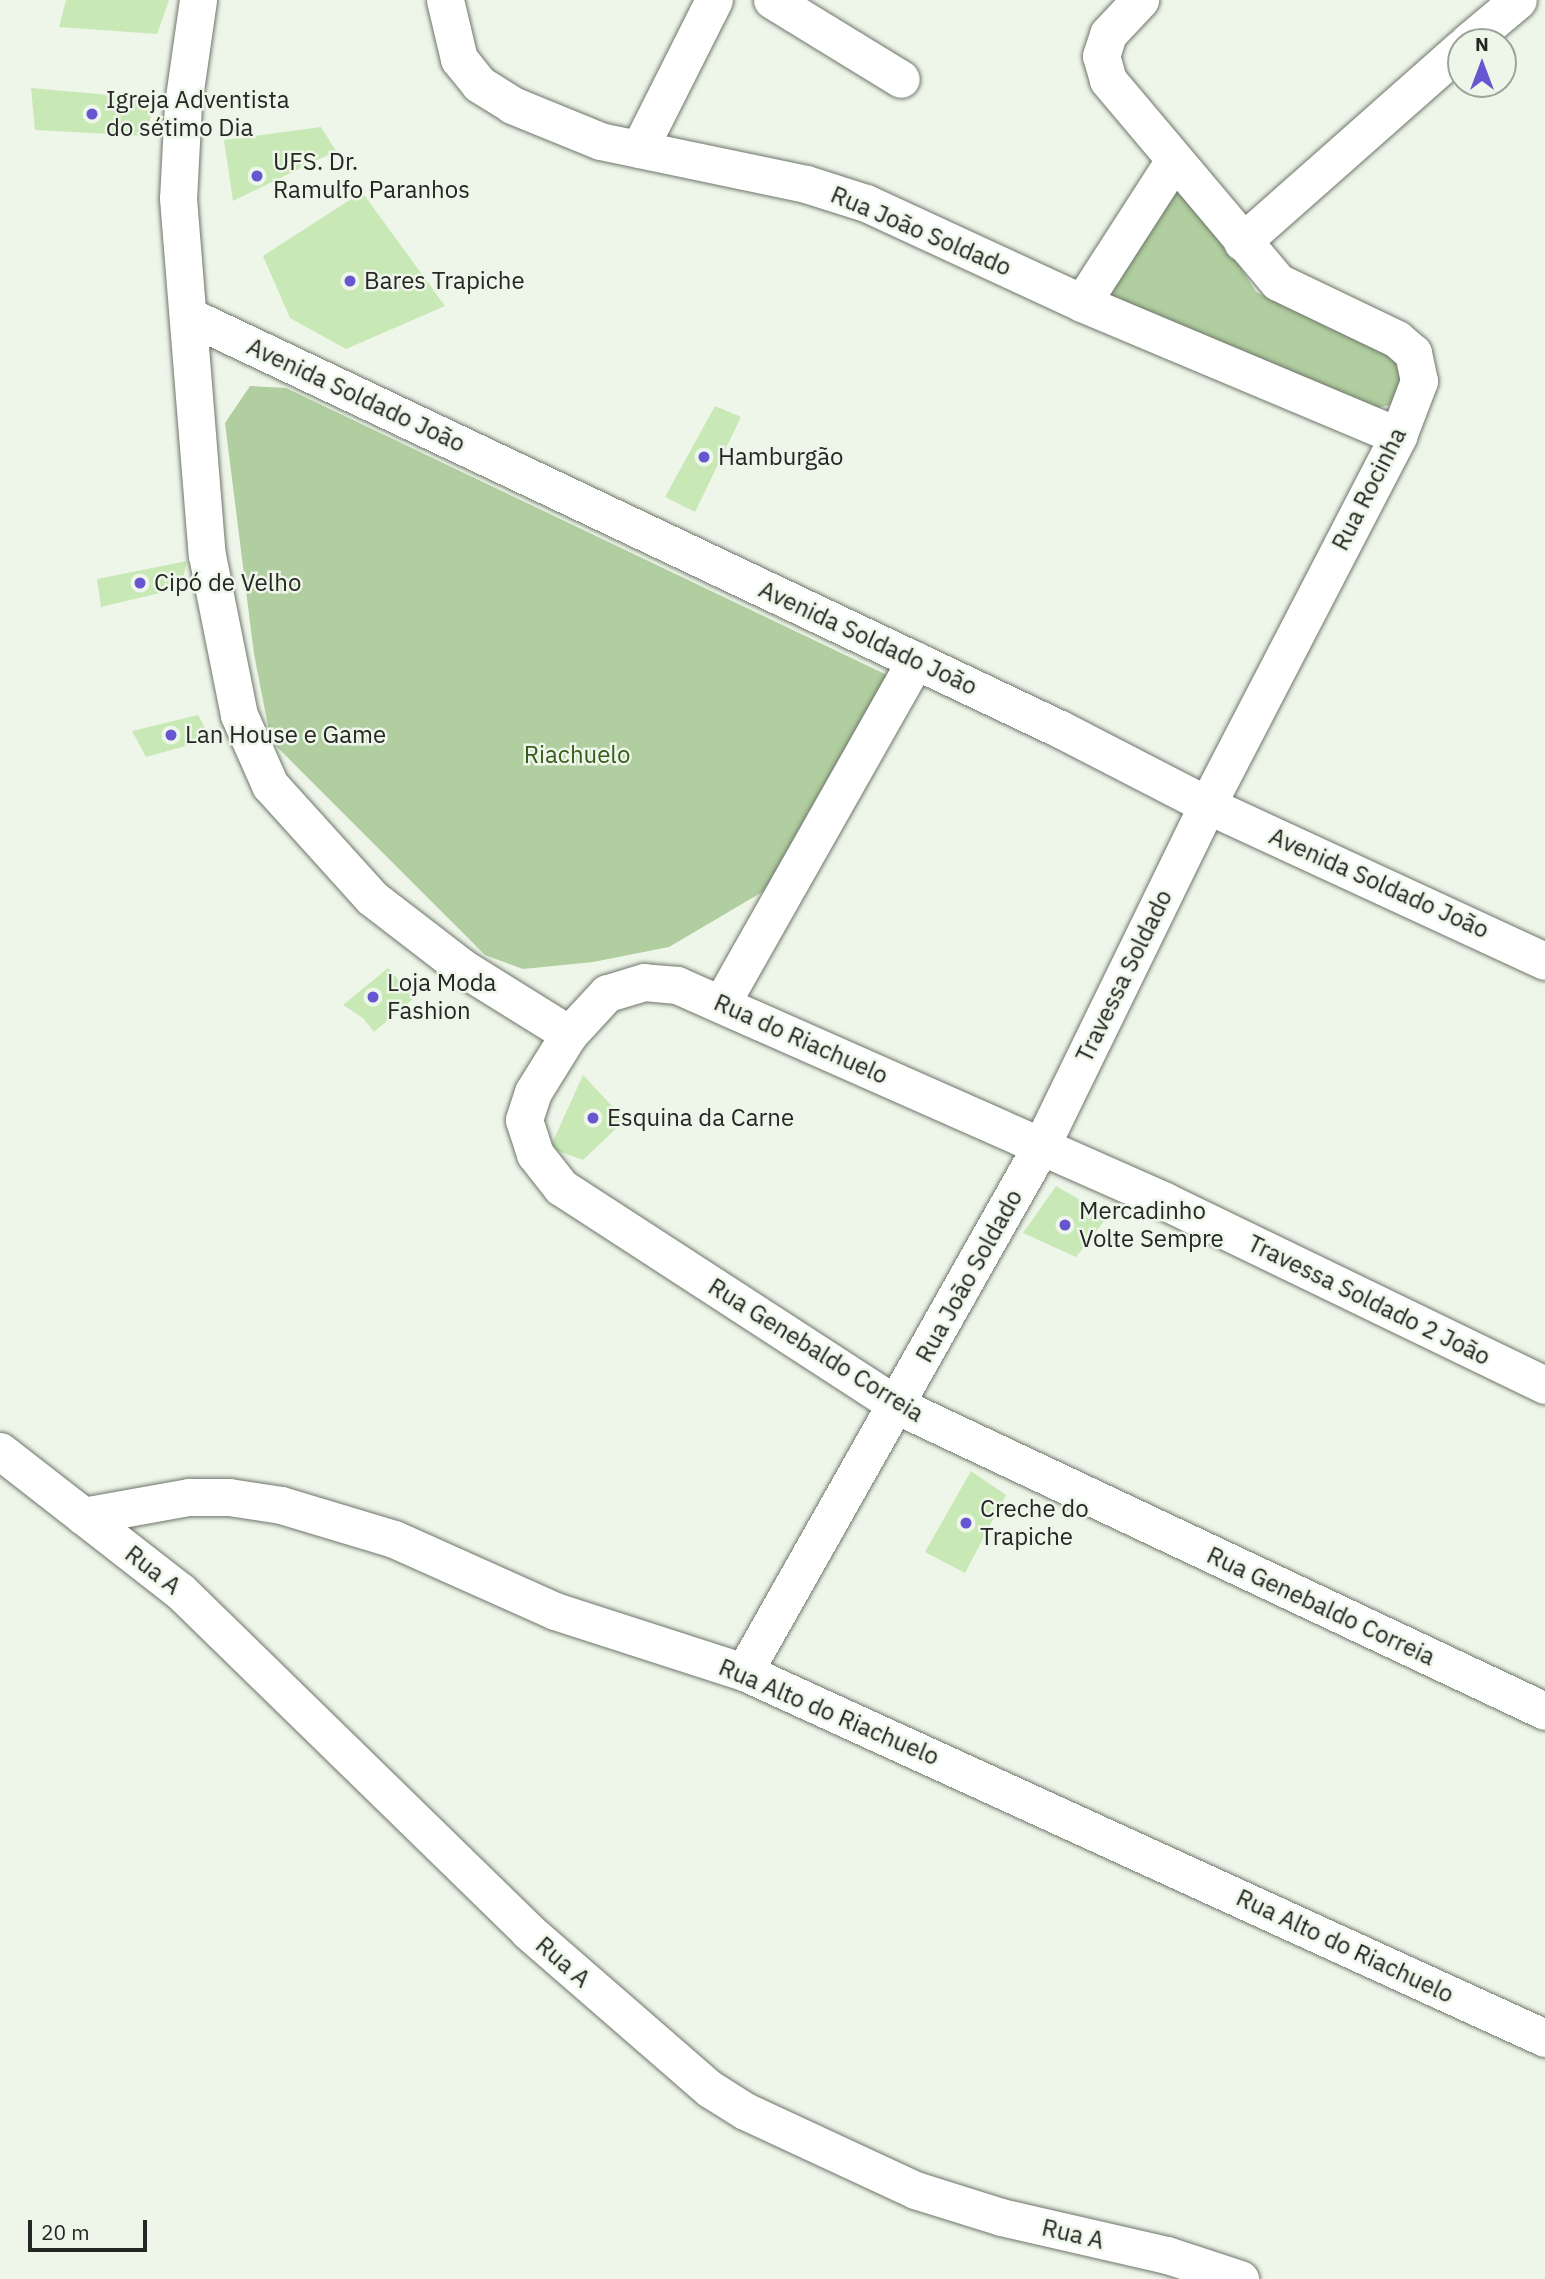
<!DOCTYPE html>
<meta charset="utf-8">
<style>
body{margin:0}
#map{position:relative;width:1545px;height:2279px;overflow:hidden;background:#eef6e9;font-family:"IBM Plex Sans",sans-serif}
div>[style]{position:absolute}
.green>*{inset:0;background:#b0ce9f}
.building>*{inset:0;background:#c8e8b6}
.roads{filter:drop-shadow(0 0 2px #6e756a) drop-shadow(0 0 2px #6e756a)}
.minor>*{height:37px;margin:-18.5px;padding:0 18.5px;transform-origin:18.5px;border-radius:18.5px;background:#fff}
.dots>*{width:19px;height:19px;translate:-50% -50%;box-sizing:border-box;border:4px solid #eef6e9;border-radius:50%}
span{translate:-50% -50%;white-space:nowrap;text-align:center;line-height:1.15;-webkit-text-stroke:5px #eef6e9;paint-order:stroke}
.poi-label{font-size:24px;color:#252723}
.left{translate:0 -50%;text-align:left}
.street-label{font-size:24px;color:#252723}
.park-label{font-size:24px;color:#365c1a}
.north{position:absolute;left:1447px;top:28px;width:70px;height:70px;box-sizing:border-box;background:#eef6e9;border:2px solid #9ea39a;border-radius:50%;rotate:0deg;font-size:19px;font-weight:700;line-height:28px;text-align:center;color:#252723}
.north::after{content:'';display:block;margin:auto;width:24px;height:32px;background:#6656d0;clip-path:polygon(50% 0,100% 100%,50% 72%,0 100%)}
.scale{position:absolute;left:28px;top:2220px;width:119px;height:32px;box-sizing:border-box;border:4px solid #252723;border-top:0;padding-left:9px;font-size:21px;line-height:24px;white-space:nowrap;color:#252723;-webkit-text-stroke:5px #eef6e9;paint-order:stroke}
</style>
<div id="map">
<div class="green">
<div style="clip-path:polygon(1183px 187px,1218px 231px,1256px 292px,1399px 356px,1412px 373px,1395px 404px,1376px 408px,1107px 296px,1165px 192px)"></div>
<div style="clip-path:polygon(250px 386px,286px 388px,889px 676px,774px 885px,669px 947px,593px 962px,523px 969px,485px 955px,271px 741px,254px 654px,225px 423px)"></div>
</div>
<div class="building">
<div style="clip-path:polygon(66px 0,169px 0,157px 34px,59px 27px)"></div>
<div style="clip-path:polygon(31px 88px,154px 99px,147px 136px,35px 130px)"></div>
<div style="clip-path:polygon(321px 127px,336px 151px,233px 201px,224px 140px)"></div>
<div style="clip-path:polygon(362px 192px,445px 306px,346px 349px,290px 318px,263px 256px)"></div>
<div style="clip-path:polygon(715px 406px,741px 417px,695px 512px,665px 497px)"></div>
<div style="clip-path:polygon(187px 561px,181px 588px,101px 607px,97px 579px)"></div>
<div style="clip-path:polygon(198px 715px,211px 739px,146px 757px,132px 731px)"></div>
<div style="clip-path:polygon(388px 968px,414px 998px,374px 1032px,363px 1018px,343px 1005px)"></div>
<div style="clip-path:polygon(583px 1075px,625px 1120px,583px 1160px,550px 1148px)"></div>
<div style="clip-path:polygon(1056px 1186px,1108px 1216px,1076px 1257px,1023px 1233px)"></div>
<div style="clip-path:polygon(971px 1471px,1006px 1495px,965px 1573px,925px 1552px)"></div>
</div>
<div class="roads">
<div class="minor">
<div style="left:198px;top:0;width:105px;rotate:98.2deg"></div>
<div style="left:183px;top:104px;width:94px;rotate:93deg"></div>
<div style="left:178px;top:198px;width:358px;rotate:85.4deg"></div>
<div style="left:207px;top:555px;width:163px;rotate:78.7deg"></div>
<div style="left:239px;top:715px;width:77px;rotate:66.1deg"></div>
<div style="left:270px;top:785px;width:152px;rotate:47.9deg"></div>
<div style="left:372px;top:898px;width:115px;rotate:37.6deg"></div>
<div style="left:463px;top:968px;width:125px;rotate:31.9deg"></div>
<div style="left:445px;top:0;width:61px;rotate:76.7deg"></div>
<div style="left:459px;top:59px;width:32px;rotate:51deg"></div>
<div style="left:479px;top:84px;width:39px;rotate:32deg"></div>
<div style="left:512px;top:105px;width:95px;rotate:22.2deg"></div>
<div style="left:600px;top:141px;width:210px;rotate:11.8deg"></div>
<div style="left:806px;top:184px;width:63px;rotate:17.6deg"></div>
<div style="left:866px;top:203px;width:238px;rotate:24.8deg"></div>
<div style="left:1082px;top:303px;width:343px;rotate:22.8deg"></div>
<div style="left:772px;top:0;width:151px;rotate:31.5deg"></div>
<div style="left:1468px;top:42px;width:65px;rotate:-40deg"></div>
<div style="left:639px;top:149px;width:167px;rotate:-63.3deg"></div>
<div style="left:1242px;top:242px;width:293px;rotate:-41.5deg"></div>
<div style="left:1082px;top:303px;width:170px;rotate:-57.2deg"></div>
<div style="left:191px;top:317px;width:962px;rotate:25.37deg"></div>
<div style="left:1060px;top:729px;width:165px;rotate:27.3deg"></div>
<div style="left:1207px;top:805px;width:372px;rotate:24.8deg"></div>
<div style="left:721px;top:1004px;width:395px;rotate:-60.5deg"></div>
<div style="left:1545px;top:1385px;width:422px;rotate:-154.2deg"></div>
<div style="left:1165px;top:1201px;width:534px;rotate:-156.12deg"></div>
<div style="left:677px;top:985px;width:33px;rotate:-175deg"></div>
<div style="left:644px;top:982px;width:39px;rotate:163deg"></div>
<div style="left:607px;top:993px;width:56px;rotate:132.8deg"></div>
<div style="left:569px;top:1034px;width:68px;rotate:121.8deg"></div>
<div style="left:533px;top:1092px;width:29px;rotate:108deg"></div>
<div style="left:524px;top:1120px;width:36px;rotate:72deg"></div>
<div style="left:535px;top:1154px;width:42px;rotate:51.8deg"></div>
<div style="left:561px;top:1187px;width:402px;rotate:33deg"></div>
<div style="left:898px;top:1406px;width:715px;rotate:25.24deg"></div>
<div style="left:0;top:1451px;width:228px;rotate:37.9deg"></div>
<div style="left:180px;top:1591px;width:487px;rotate:44.3deg"></div>
<div style="left:528px;top:1931px;width:241px;rotate:41deg"></div>
<div style="left:710px;top:2089px;width:41px;rotate:32.2deg"></div>
<div style="left:745px;top:2111px;width:187px;rotate:24.9deg"></div>
<div style="left:915px;top:2190px;width:90px;rotate:17.4deg"></div>
<div style="left:1001px;top:2217px;width:170px;rotate:12.9deg"></div>
<div style="left:1167px;top:2255px;width:77px;rotate:18.2deg"></div>
<div style="left:83px;top:1516px;width:108px;rotate:-10.2deg"></div>
<div style="left:189px;top:1497px;width:40px"></div>
<div style="left:229px;top:1497px;width:53px;rotate:8.7deg"></div>
<div style="left:281px;top:1505px;width:118px;rotate:16.7deg"></div>
<div style="left:394px;top:1539px;width:176px;rotate:24.1deg"></div>
<div style="left:555px;top:1611px;width:199px;rotate:17.9deg"></div>
<div style="left:744px;top:1672px;width:881px;rotate:24.56deg"></div>
<div style="left:744px;top:1672px;width:604px;rotate:-60.55deg"></div>
<div style="left:1041px;top:1146px;width:379px;rotate:-64deg"></div>
<div style="left:1207px;top:805px;width:416px;rotate:-62.6deg"></div>
<div style="left:1398px;top:436px;width:59px;rotate:-69.1deg"></div>
<div style="left:1419px;top:381px;width:29px;rotate:-102deg"></div>
<div style="left:1413px;top:353px;width:21px;rotate:-139deg"></div>
<div style="left:1397px;top:339px;width:132px;rotate:-154.4deg"></div>
<div style="left:1278px;top:282px;width:264px;rotate:-130.1deg"></div>
<div style="left:1108px;top:80px;width:25px;rotate:-106deg"></div>
<div style="left:1101px;top:56px;width:23px;rotate:-72deg"></div>
<div style="left:1108px;top:34px;width:47px;rotate:-46.7deg"></div>
</div>
</div>
<div class="dots">
<div style="left:92px;top:114px;background:#6656d0"></div>
<div style="left:257px;top:176px;background:#6656d0"></div>
<div style="left:350px;top:281px;background:#6656d0"></div>
<div style="left:704px;top:457px;background:#6656d0"></div>
<div style="left:140px;top:583px;background:#6656d0"></div>
<div style="left:171px;top:735px;background:#6656d0"></div>
<div style="left:373px;top:997px;background:#6656d0"></div>
<div style="left:593px;top:1118px;background:#6656d0"></div>
<div style="left:1065px;top:1225px;background:#6656d0"></div>
<div style="left:966px;top:1523px;background:#6656d0"></div>
</div>
<div class="poi-label">
<span class="left" style="left:106px;top:114px">Igreja Adventista<br>do sétimo Dia</span>
<span class="left" style="left:273px;top:176px">UFS. Dr.<br>Ramulfo Paranhos</span>
<span class="left" style="left:364px;top:281px">Bares Trapiche</span>
<span class="left" style="left:718px;top:457px">Hamburgão</span>
<span class="left" style="left:154px;top:583px">Cipó de Velho</span>
<span class="left" style="left:185px;top:735px">Lan House e Game</span>
<span class="left" style="left:387px;top:997px">Loja Moda<br>Fashion</span>
<span class="left" style="left:607px;top:1118px">Esquina da Carne</span>
<span class="left" style="left:1079px;top:1225px">Mercadinho<br>Volte Sempre</span>
<span class="left" style="left:980px;top:1523px">Creche do<br>Trapiche</span>
</div>
<div class="street-label">
<span style="left:921px;top:231px;rotate:23deg">Rua João Soldado</span>
<span style="left:356px;top:395px;rotate:25deg">Avenida Soldado João</span>
<span style="left:1369px;top:489px;rotate:-63deg">Rua Rocinha</span>
<span style="left:868px;top:638px;rotate:25deg">Avenida Soldado João</span>
<span style="left:1379px;top:883px;rotate:24deg">Avenida Soldado João</span>
<span style="left:1124px;top:976px;rotate:-64deg">Travessa Soldado</span>
<span style="left:801px;top:1039px;rotate:24deg">Rua do Riachuelo</span>
<span style="left:969px;top:1276px;rotate:-61deg">Rua João Soldado</span>
<span style="left:1369px;top:1300px;rotate:26deg">Travessa Soldado 2 João</span>
<span style="left:816px;top:1350px;rotate:32deg">Rua Genebaldo Correia</span>
<span style="left:153px;top:1570px;rotate:38deg">Rua A</span>
<span style="left:1321px;top:1606px;rotate:25deg">Rua Genebaldo Correia</span>
<span style="left:829px;top:1712px;rotate:23deg">Rua Alto do Riachuelo</span>
<span style="left:1345px;top:1946px;rotate:25deg">Rua Alto do Riachuelo</span>
<span style="left:563px;top:1962px;rotate:41deg">Rua A</span>
<span style="left:1073px;top:2234px;rotate:13deg">Rua A</span>
</div>
<div class="park-label">
<span style="left:577px;top:755px">Riachuelo</span>
</div>
<div class="north">N</div>
<div class="scale">20 m</div>
</div>
